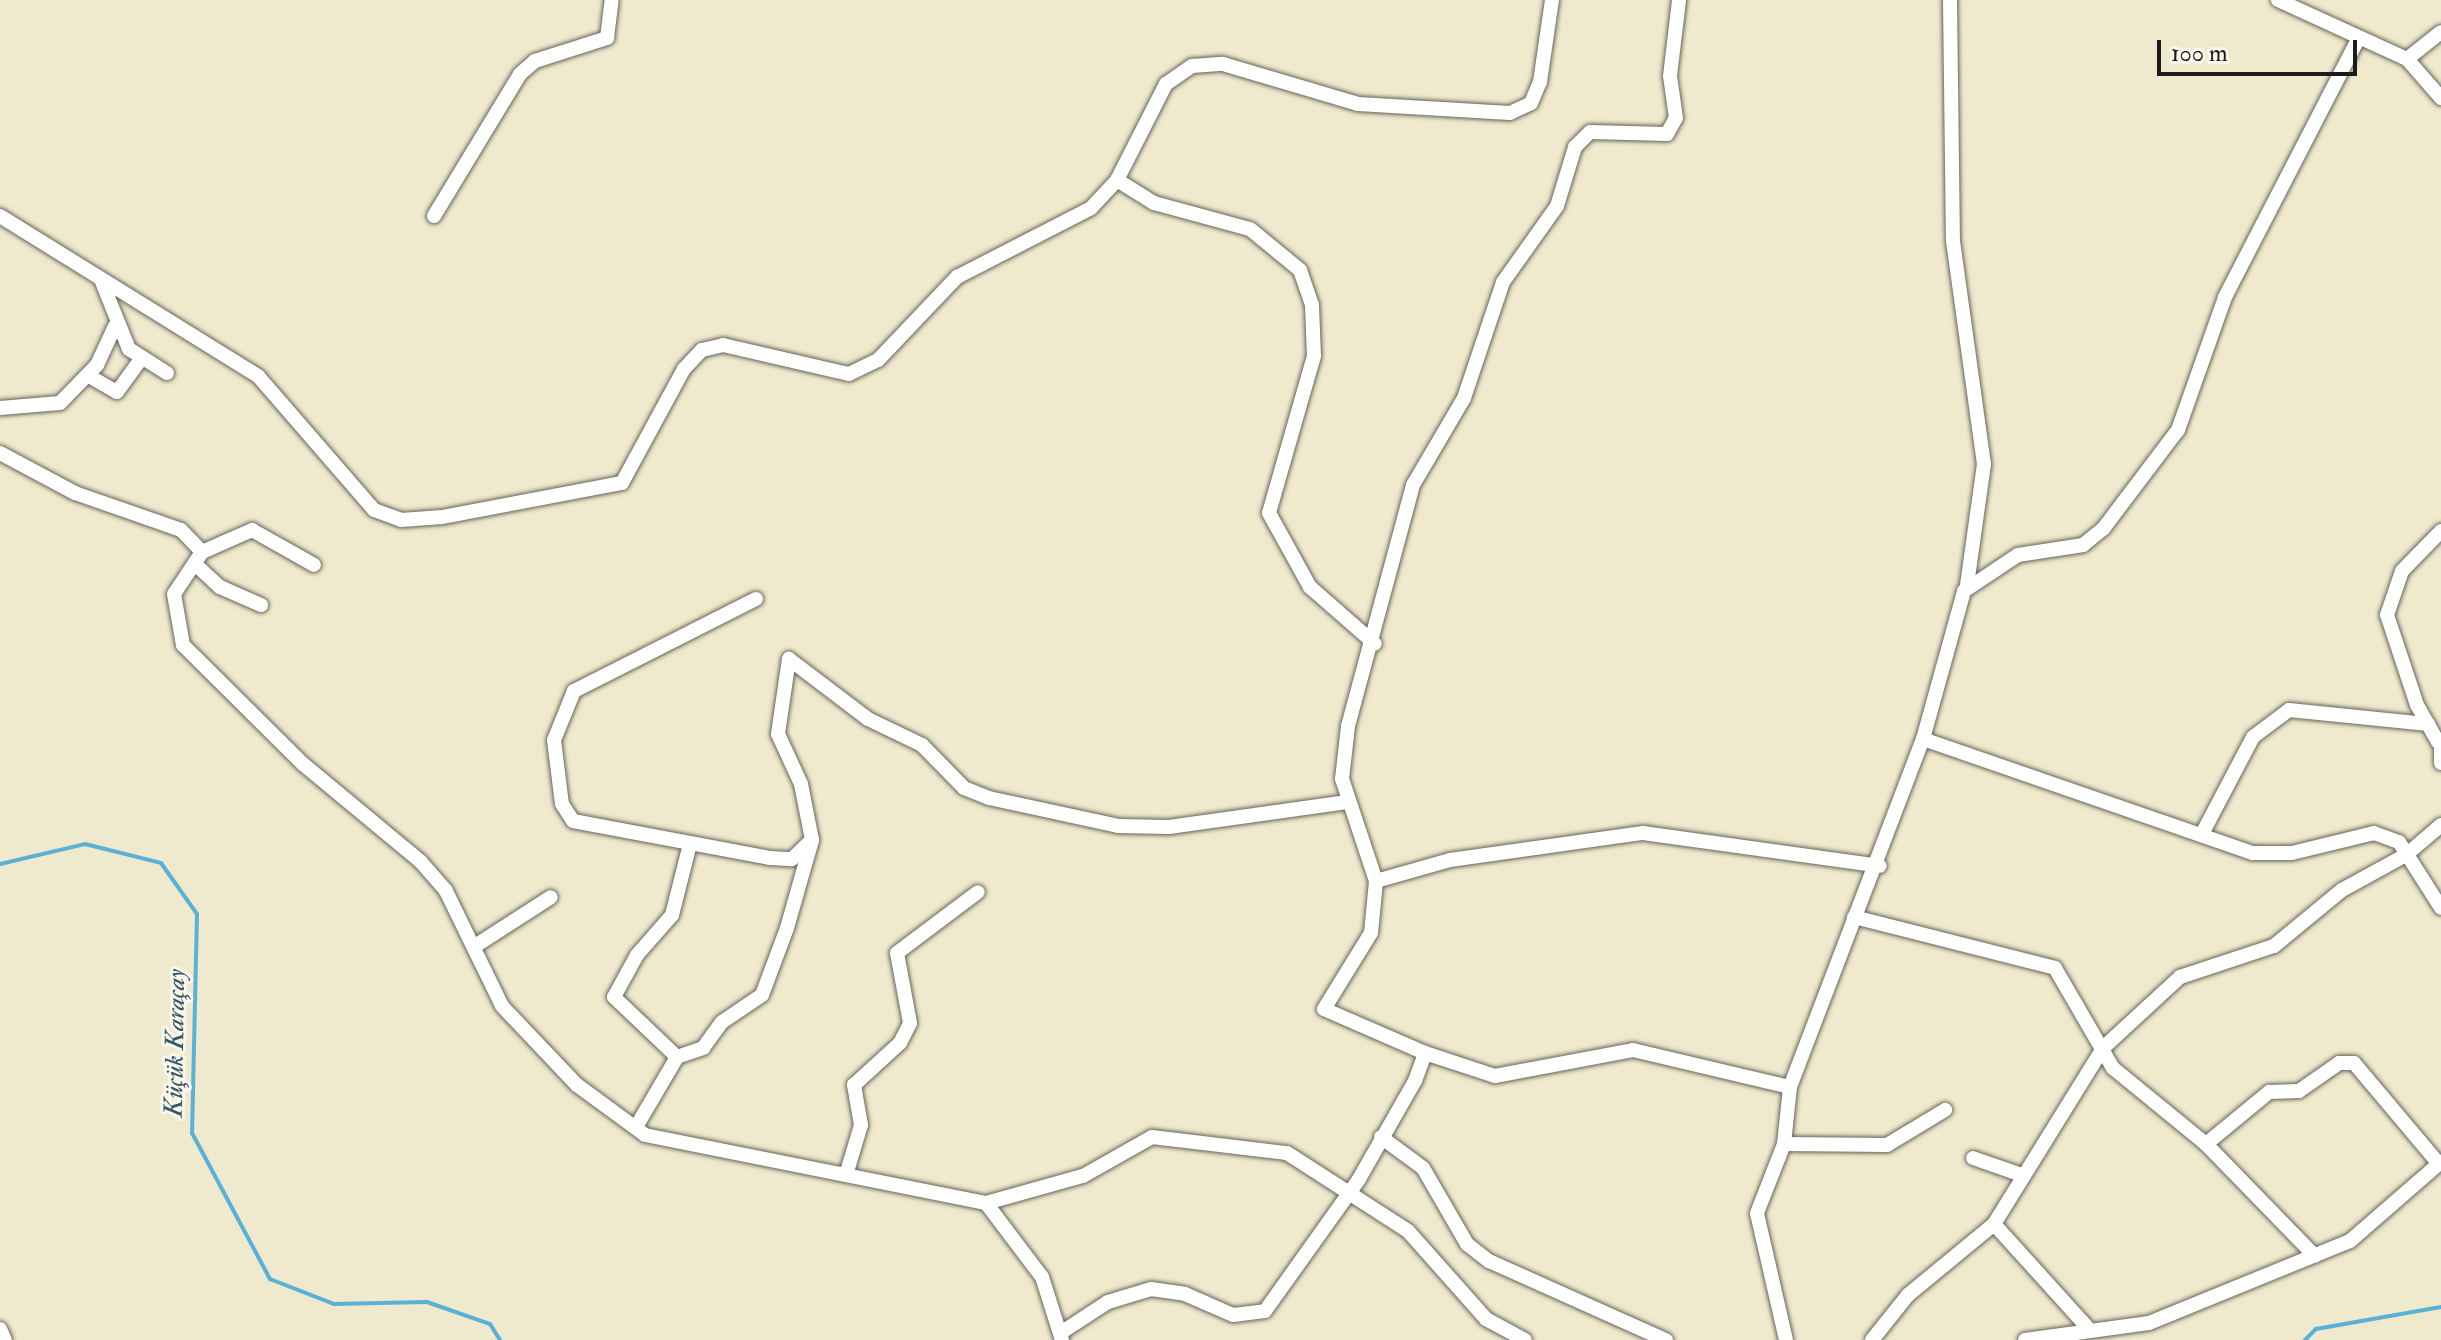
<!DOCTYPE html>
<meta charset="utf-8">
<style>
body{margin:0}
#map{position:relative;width:2441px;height:1340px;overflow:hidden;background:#efe9cd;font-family:"IM FELL Double Pica",serif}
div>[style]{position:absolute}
.stream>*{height:4px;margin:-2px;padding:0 2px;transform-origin:2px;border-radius:2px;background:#59b1d6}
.roads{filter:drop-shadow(0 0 2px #66645a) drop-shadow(0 0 2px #66645a)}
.minor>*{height:14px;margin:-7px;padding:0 7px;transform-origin:7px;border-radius:7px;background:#fff}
span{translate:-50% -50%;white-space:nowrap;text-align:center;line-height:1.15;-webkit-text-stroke:6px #fbf7ec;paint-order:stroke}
.water-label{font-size:26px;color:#345866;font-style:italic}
.scale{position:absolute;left:2157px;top:40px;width:200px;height:36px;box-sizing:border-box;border:4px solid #1c1c1c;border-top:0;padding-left:10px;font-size:24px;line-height:28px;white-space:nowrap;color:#1c1c1c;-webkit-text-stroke:6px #fbf7ec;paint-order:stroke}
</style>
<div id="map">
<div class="stream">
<div style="left:0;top:864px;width:87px;rotate:-13.2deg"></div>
<div style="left:85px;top:844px;width:78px;rotate:14deg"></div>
<div style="left:161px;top:863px;width:62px;rotate:54.8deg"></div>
<div style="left:197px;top:914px;width:219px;rotate:91.3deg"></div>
<div style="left:192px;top:1133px;width:166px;rotate:61.9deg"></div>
<div style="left:270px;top:1279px;width:69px;rotate:21.3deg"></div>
<div style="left:334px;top:1304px;width:93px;rotate:-1.2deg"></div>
<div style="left:427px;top:1302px;width:67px;rotate:19.2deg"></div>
<div style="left:490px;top:1324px;width:19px;rotate:58deg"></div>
<div style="left:2305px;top:1340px;width:16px;rotate:-45deg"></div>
<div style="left:2316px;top:1329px;width:127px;rotate:-10deg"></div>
</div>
<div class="roads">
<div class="minor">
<div style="left:1950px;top:0;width:241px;rotate:89.3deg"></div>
<div style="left:1953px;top:241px;width:225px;rotate:82.1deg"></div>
<div style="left:1984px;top:464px;width:122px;rotate:98deg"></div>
<div style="left:2278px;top:0;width:142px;rotate:24.6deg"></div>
<div style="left:2407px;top:59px;width:43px;rotate:-38.5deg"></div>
<div style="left:2407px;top:59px;width:52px;rotate:48.9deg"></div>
<div style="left:1117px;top:180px;width:44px;rotate:31.9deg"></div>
<div style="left:1154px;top:203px;width:99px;rotate:15.2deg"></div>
<div style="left:1250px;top:229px;width:65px;rotate:39.4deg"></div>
<div style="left:1300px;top:270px;width:37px;rotate:71deg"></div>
<div style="left:1312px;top:305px;width:51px;rotate:87.8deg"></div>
<div style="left:1314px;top:356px;width:163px;rotate:106deg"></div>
<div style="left:1269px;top:513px;width:85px;rotate:61deg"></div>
<div style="left:1310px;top:587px;width:86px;rotate:41.2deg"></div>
<div style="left:0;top:216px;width:304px;rotate:31.8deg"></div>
<div style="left:258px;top:376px;width:177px;rotate:49.1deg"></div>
<div style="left:374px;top:510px;width:29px;rotate:20deg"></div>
<div style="left:401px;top:520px;width:41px;rotate:-4.2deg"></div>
<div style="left:442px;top:517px;width:183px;rotate:-10.7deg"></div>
<div style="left:622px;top:483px;width:130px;rotate:-61.5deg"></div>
<div style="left:684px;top:369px;width:26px;rotate:-47deg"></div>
<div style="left:702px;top:350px;width:22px;rotate:-13deg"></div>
<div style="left:723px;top:345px;width:129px;rotate:13deg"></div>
<div style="left:849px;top:374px;width:32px;rotate:-26deg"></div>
<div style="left:878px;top:360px;width:115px;rotate:-46.4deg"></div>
<div style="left:957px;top:277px;width:151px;rotate:-27.2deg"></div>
<div style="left:1091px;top:208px;width:38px;rotate:-47deg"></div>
<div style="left:1117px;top:180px;width:108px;rotate:-63deg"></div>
<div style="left:1166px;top:84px;width:32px;rotate:-35deg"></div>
<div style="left:1192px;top:66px;width:31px;rotate:-4deg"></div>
<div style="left:1223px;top:64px;width:141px;rotate:16.5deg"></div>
<div style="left:1358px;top:104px;width:152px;rotate:3.4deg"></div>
<div style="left:1510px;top:113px;width:23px;rotate:-25deg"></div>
<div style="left:1531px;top:103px;width:23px;rotate:-67deg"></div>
<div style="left:1540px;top:82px;width:83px;rotate:-81.7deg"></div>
<div style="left:434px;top:216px;width:166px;rotate:-58.8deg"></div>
<div style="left:520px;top:74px;width:20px;rotate:-41deg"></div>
<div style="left:535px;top:61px;width:76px;rotate:-17.7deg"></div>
<div style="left:607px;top:38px;width:38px;rotate:-83deg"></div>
<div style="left:102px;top:282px;width:72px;rotate:68.1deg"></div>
<div style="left:129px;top:349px;width:45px;rotate:32.3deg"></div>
<div style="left:89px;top:376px;width:32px;rotate:30deg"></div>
<div style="left:117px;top:392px;width:37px;rotate:-54deg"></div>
<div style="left:0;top:408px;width:60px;rotate:-4.8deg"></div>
<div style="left:60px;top:403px;width:53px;rotate:-45.8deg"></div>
<div style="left:97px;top:365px;width:43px;rotate:-65.2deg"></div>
<div style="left:0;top:453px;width:85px;rotate:28.1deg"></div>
<div style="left:75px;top:493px;width:112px;rotate:19.2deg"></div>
<div style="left:181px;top:530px;width:30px;rotate:46deg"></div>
<div style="left:202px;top:552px;width:50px;rotate:123.7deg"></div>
<div style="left:174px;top:594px;width:52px;rotate:80deg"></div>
<div style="left:183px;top:645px;width:169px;rotate:44.8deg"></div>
<div style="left:303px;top:764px;width:153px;rotate:39.7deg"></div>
<div style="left:421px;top:862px;width:38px;rotate:49deg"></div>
<div style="left:446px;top:891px;width:128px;rotate:64deg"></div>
<div style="left:502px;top:1006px;width:109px;rotate:46.5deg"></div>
<div style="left:577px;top:1085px;width:84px;rotate:36.3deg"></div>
<div style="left:645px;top:1135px;width:348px;rotate:11.3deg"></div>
<div style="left:986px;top:1203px;width:93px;rotate:52.9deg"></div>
<div style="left:1042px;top:1277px;width:66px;rotate:72.4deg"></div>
<div style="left:202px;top:552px;width:55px;rotate:-23.7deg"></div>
<div style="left:252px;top:530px;width:71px;rotate:29.4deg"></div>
<div style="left:195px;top:564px;width:34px;rotate:43deg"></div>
<div style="left:220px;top:587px;width:45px;rotate:23.7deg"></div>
<div style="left:756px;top:599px;width:204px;rotate:153.2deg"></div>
<div style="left:574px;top:691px;width:53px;rotate:112.2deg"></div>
<div style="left:554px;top:740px;width:64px;rotate:82.9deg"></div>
<div style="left:562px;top:804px;width:20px;rotate:57deg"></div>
<div style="left:573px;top:821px;width:200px;rotate:10.6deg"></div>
<div style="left:770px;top:858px;width:22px;rotate:3deg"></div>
<div style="left:792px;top:859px;width:28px;rotate:-44deg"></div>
<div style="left:1923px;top:739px;width:349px;rotate:19.1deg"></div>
<div style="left:2253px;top:853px;width:39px"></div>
<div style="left:2292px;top:853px;width:84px;rotate:-13.7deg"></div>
<div style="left:2374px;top:833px;width:27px;rotate:20deg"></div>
<div style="left:2399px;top:842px;width:78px;rotate:57.5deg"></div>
<div style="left:2441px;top:740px;width:23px;rotate:90deg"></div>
<div style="left:2438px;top:742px;width:43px;rotate:-119.6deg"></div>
<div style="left:2417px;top:705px;width:95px;rotate:-108.4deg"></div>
<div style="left:2387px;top:615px;width:46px;rotate:-71.2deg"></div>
<div style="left:2402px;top:571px;width:56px;rotate:-45.7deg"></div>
<div style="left:2203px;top:832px;width:107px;rotate:-62.2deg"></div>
<div style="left:2253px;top:737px;width:45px;rotate:-36.9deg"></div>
<div style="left:2289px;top:710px;width:140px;rotate:5.8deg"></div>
<div style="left:1376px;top:881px;width:77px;rotate:-15.8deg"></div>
<div style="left:1450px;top:860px;width:195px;rotate:-8deg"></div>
<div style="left:1643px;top:833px;width:239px;rotate:7.9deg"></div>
<div style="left:1854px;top:917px;width:207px;rotate:14.2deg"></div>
<div style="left:2055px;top:968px;width:116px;rotate:59.9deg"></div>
<div style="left:2113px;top:1068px;width:120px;rotate:39.3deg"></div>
<div style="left:2206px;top:1144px;width:156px;rotate:45.8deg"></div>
<div style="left:475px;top:946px;width:90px;rotate:-32.8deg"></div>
<div style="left:1425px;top:1053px;width:74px;rotate:18.2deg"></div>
<div style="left:1495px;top:1076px;width:140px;rotate:-10.7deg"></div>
<div style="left:1633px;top:1050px;width:161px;rotate:13.3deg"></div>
<div style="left:677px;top:1057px;width:87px;rotate:-136.4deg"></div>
<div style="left:614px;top:997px;width:48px;rotate:-61.3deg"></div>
<div style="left:637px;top:955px;width:53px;rotate:-48.8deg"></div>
<div style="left:672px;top:915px;width:73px;rotate:-75.8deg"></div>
<div style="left:636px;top:1127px;width:81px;rotate:-59.6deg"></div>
<div style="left:677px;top:1057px;width:28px;rotate:-19deg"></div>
<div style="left:703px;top:1048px;width:32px;rotate:-54deg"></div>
<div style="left:722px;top:1022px;width:48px;rotate:-34deg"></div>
<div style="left:762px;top:995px;width:72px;rotate:-69.5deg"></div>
<div style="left:787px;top:928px;width:91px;rotate:-74.1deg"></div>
<div style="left:812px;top:840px;width:57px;rotate:-101.1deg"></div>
<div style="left:801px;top:784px;width:55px;rotate:-114.7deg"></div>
<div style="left:778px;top:734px;width:76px;rotate:-81.7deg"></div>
<div style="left:789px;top:659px;width:99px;rotate:37.2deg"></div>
<div style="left:868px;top:719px;width:60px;rotate:25.7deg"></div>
<div style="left:922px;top:745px;width:60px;rotate:45.7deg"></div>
<div style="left:964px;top:788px;width:27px;rotate:22deg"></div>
<div style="left:989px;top:798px;width:132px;rotate:12.2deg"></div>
<div style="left:1118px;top:826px;width:51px;rotate:1.1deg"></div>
<div style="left:1169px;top:827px;width:180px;rotate:-8deg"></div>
<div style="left:1381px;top:1137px;width:52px;rotate:36.4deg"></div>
<div style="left:1423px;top:1168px;width:88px;rotate:59.9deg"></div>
<div style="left:1467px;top:1244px;width:28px;rotate:38deg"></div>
<div style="left:1489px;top:1261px;width:194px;rotate:24.1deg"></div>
<div style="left:1784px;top:1144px;width:103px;rotate:0.6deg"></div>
<div style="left:1887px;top:1145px;width:68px;rotate:-31.1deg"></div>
<div style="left:2206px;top:1144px;width:82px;rotate:-39.5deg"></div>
<div style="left:2269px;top:1092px;width:30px;rotate:-2deg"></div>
<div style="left:2299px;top:1091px;width:49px;rotate:-35deg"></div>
<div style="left:2339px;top:1063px;width:15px"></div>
<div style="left:2354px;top:1063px;width:132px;rotate:49.9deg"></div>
<div style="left:1973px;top:1158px;width:52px;rotate:19.1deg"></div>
<div style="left:846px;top:1175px;width:52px;rotate:-73.3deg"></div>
<div style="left:861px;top:1125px;width:41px;rotate:-99.9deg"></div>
<div style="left:854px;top:1085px;width:62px;rotate:-42.4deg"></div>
<div style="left:900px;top:1043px;width:22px;rotate:-63deg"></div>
<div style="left:910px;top:1023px;width:71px;rotate:-100.5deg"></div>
<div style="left:897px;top:953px;width:101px;rotate:-37deg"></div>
<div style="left:986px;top:1203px;width:101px;rotate:-15.6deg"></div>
<div style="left:1083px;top:1176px;width:79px;rotate:-29.5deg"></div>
<div style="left:1152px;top:1137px;width:136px;rotate:6.8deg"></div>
<div style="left:1287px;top:1153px;width:144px;rotate:32.8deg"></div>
<div style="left:1408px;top:1231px;width:118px;rotate:48.4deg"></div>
<div style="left:1486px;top:1319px;width:44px;rotate:28.3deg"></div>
<div style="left:1994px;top:1224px;width:207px;rotate:-58.2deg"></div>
<div style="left:2103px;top:1048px;width:105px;rotate:-42.7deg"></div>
<div style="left:2180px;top:977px;width:99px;rotate:-18.3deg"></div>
<div style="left:2274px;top:946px;width:88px;rotate:-39.5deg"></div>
<div style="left:2342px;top:890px;width:73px;rotate:-28.7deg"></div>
<div style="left:2406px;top:855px;width:46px;rotate:-40.6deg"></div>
<div style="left:0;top:1329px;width:12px;rotate:66deg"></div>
<div style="left:1062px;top:1332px;width:55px;rotate:-33.1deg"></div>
<div style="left:1108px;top:1302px;width:45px;rotate:-16.8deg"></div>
<div style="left:1151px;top:1289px;width:34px;rotate:8deg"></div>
<div style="left:1185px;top:1294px;width:52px;rotate:23.6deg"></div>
<div style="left:1233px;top:1315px;width:32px;rotate:-7deg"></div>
<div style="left:1265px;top:1311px;width:162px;rotate:-54.5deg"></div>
<div style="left:1359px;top:1179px;width:113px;rotate:-60.3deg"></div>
<div style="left:1415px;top:1081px;width:30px;rotate:-70deg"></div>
<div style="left:1425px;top:1053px;width:110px;rotate:-156.5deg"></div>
<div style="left:1324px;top:1009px;width:89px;rotate:-58.3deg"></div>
<div style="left:1371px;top:933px;width:52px;rotate:-84.5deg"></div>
<div style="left:1376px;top:881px;width:108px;rotate:-108.4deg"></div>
<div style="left:1342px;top:779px;width:53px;rotate:-83.5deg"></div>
<div style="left:1348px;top:726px;width:250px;rotate:-74.9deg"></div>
<div style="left:1413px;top:485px;width:101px;rotate:-59.6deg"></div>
<div style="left:1464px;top:398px;width:122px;rotate:-71.4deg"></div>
<div style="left:1503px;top:282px;width:93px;rotate:-54.6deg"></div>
<div style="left:1557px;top:206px;width:62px;rotate:-73deg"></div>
<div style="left:1575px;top:147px;width:21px;rotate:-45deg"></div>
<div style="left:1590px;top:132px;width:77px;rotate:1.5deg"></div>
<div style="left:1667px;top:134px;width:18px;rotate:-61deg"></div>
<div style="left:1676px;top:118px;width:42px;rotate:-98.1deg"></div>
<div style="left:1670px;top:76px;width:77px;rotate:-83.2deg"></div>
<div style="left:1786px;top:1340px;width:130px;rotate:-102.9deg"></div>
<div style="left:1757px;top:1213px;width:74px;rotate:-68.6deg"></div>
<div style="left:1784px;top:1144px;width:57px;rotate:-84deg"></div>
<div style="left:1790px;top:1087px;width:373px;rotate:-69.1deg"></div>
<div style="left:1923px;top:739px;width:154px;rotate:-74.5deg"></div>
<div style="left:1964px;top:591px;width:65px;rotate:-33.7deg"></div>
<div style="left:2018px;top:555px;width:66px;rotate:-8.7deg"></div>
<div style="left:2083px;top:545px;width:26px;rotate:-39deg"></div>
<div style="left:2103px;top:529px;width:124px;rotate:-52.9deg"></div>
<div style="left:2178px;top:430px;width:141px;rotate:-70.5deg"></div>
<div style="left:2225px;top:297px;width:288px;rotate:-62.7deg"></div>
<div style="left:1872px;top:1340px;width:58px;rotate:-51.3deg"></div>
<div style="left:1908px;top:1295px;width:112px;rotate:-39.5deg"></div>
<div style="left:1994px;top:1224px;width:139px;rotate:47.9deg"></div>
<div style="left:2025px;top:1340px;width:125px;rotate:-7.8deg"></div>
<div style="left:2149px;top:1323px;width:217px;rotate:-22.2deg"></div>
<div style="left:2350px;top:1241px;width:121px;rotate:-41deg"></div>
</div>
</div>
<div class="water-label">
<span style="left:176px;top:1043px;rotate:-89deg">Küçük Karaçay</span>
</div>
<div class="scale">100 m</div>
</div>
